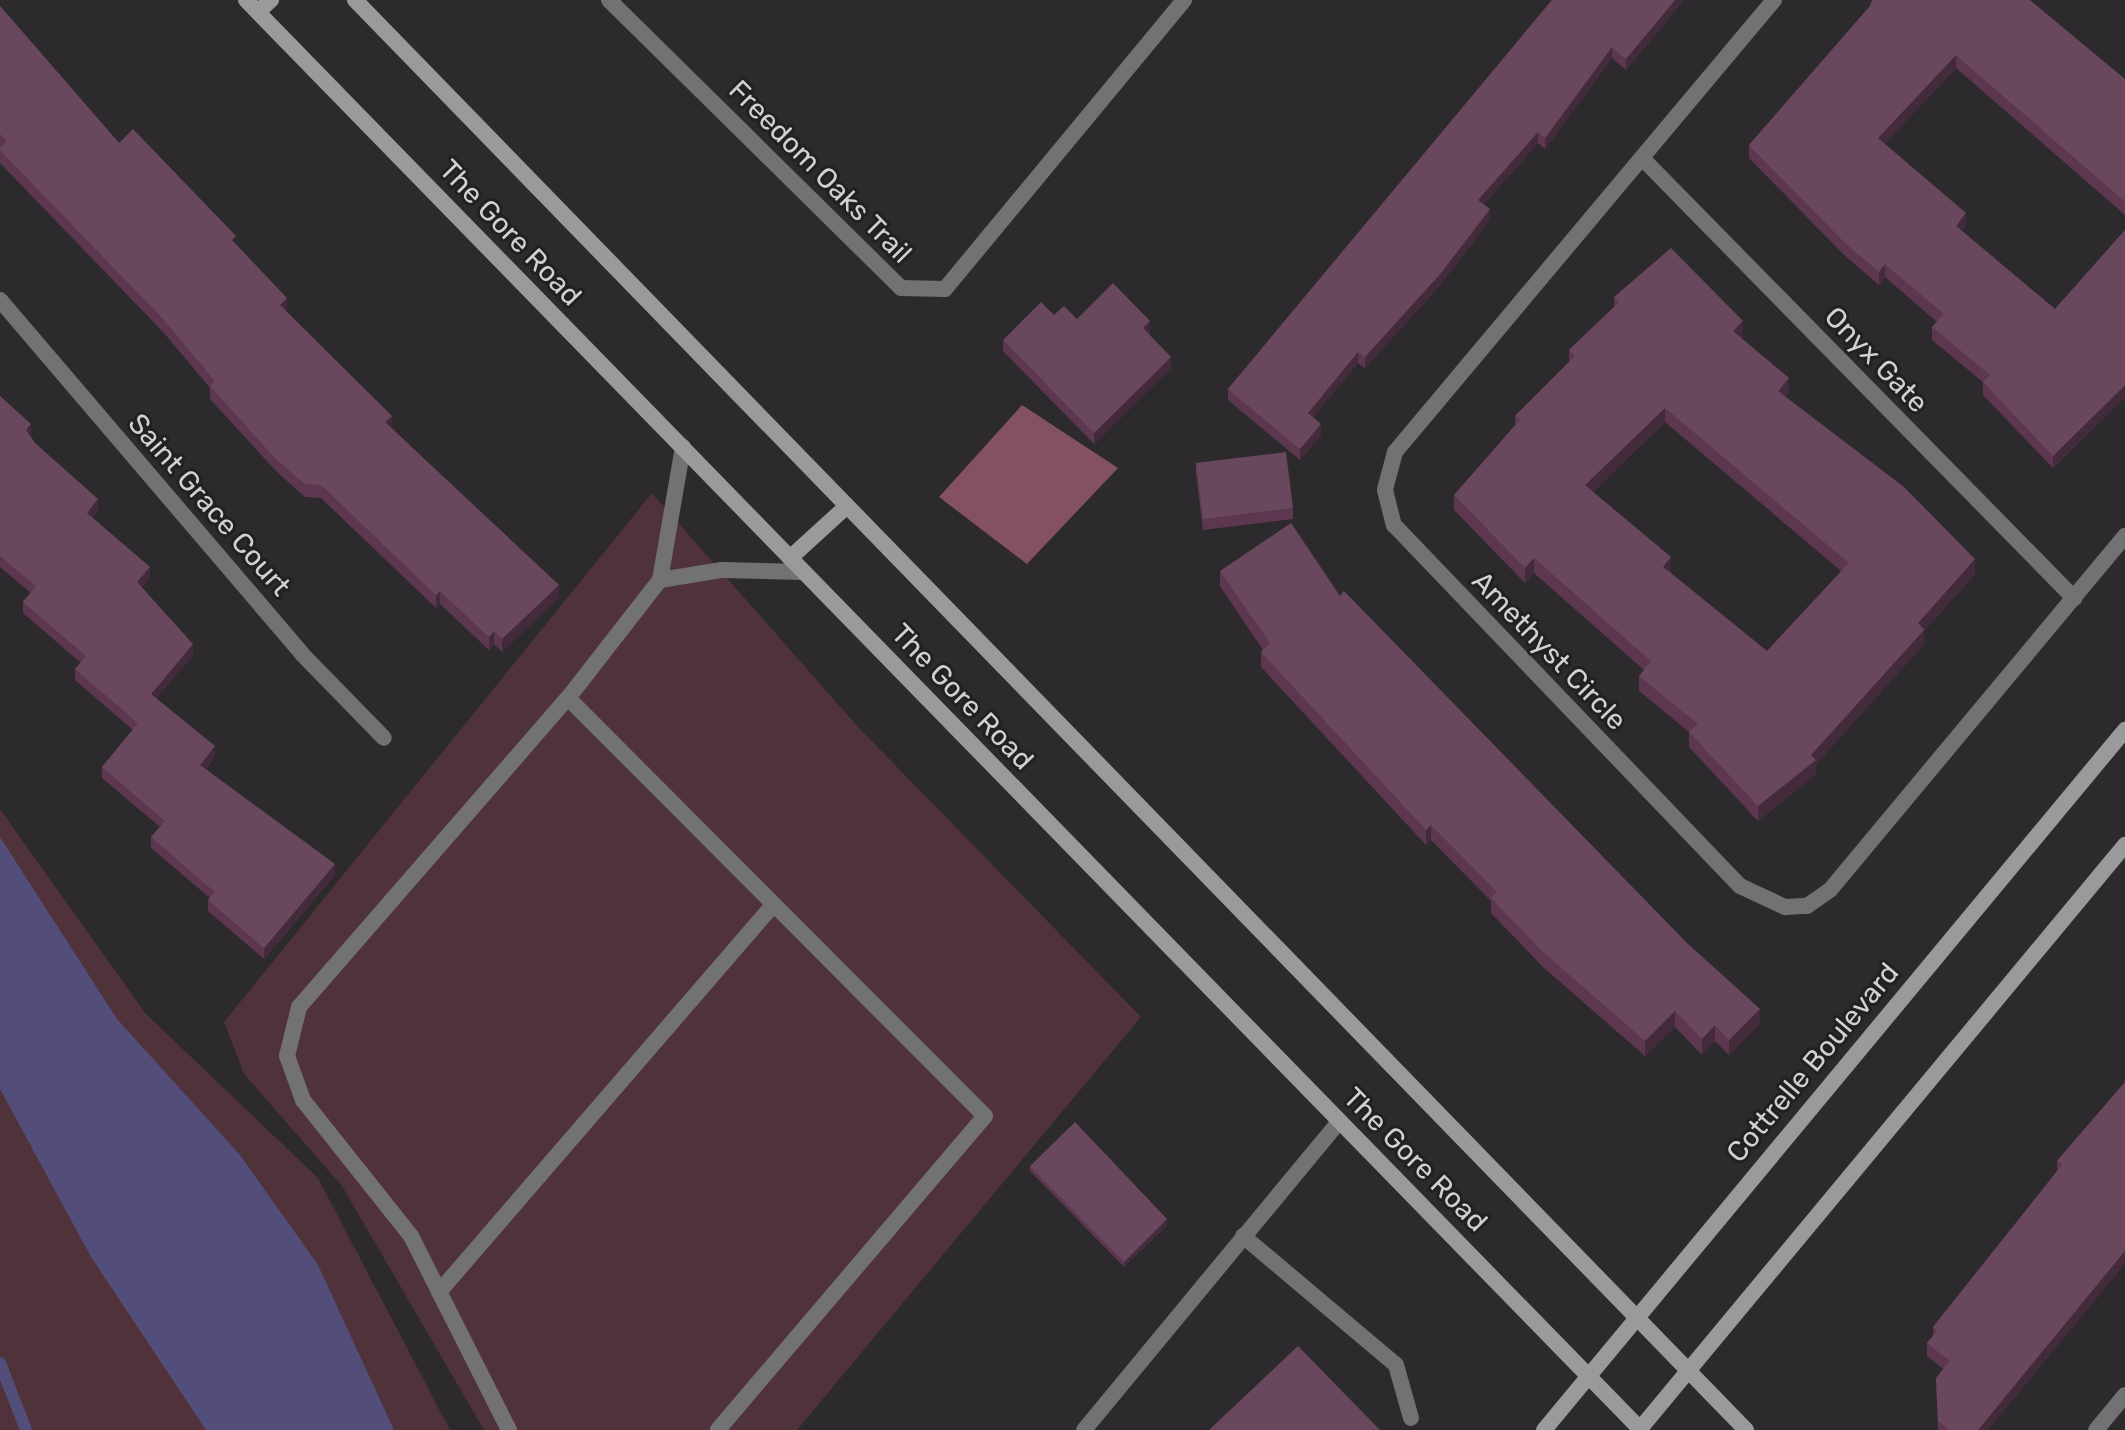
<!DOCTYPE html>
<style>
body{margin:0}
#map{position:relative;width:2125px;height:1430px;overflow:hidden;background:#2c2a2c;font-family:Rubik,sans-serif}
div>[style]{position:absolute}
.green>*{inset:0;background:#50323b}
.forest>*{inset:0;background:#835160}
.water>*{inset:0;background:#534e79}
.stream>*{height:12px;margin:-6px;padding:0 6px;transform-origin:6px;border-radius:6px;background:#534e79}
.service>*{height:16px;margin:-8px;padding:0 8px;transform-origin:8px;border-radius:8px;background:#727173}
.minor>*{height:16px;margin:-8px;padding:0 8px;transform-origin:8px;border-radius:8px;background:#727173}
.secondary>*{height:16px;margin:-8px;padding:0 8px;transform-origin:8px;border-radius:8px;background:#9a999b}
.wall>*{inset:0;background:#5d374f}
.shaded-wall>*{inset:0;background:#442b3b}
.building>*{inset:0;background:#69485d}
span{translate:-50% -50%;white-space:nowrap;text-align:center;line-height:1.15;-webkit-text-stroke:6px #222022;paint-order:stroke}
.street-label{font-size:28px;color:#d2d0d2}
</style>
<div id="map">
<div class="green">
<div style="clip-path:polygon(652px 493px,859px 728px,1141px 1017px,797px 1430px,484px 1430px,342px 1186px,244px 1074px,224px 1022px)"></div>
<div style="clip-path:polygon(0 809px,145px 1013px,318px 1178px,450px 1430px,0 1430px)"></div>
</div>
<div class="forest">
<div style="clip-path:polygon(1022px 405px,1118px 468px,1027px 564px,939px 497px)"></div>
</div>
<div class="water">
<div style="clip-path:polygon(0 837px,117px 1019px,240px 1155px,318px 1265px,394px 1430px,206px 1430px,91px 1257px,0 1089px)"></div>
</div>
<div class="stream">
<div style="left:0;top:1363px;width:72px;rotate:68.8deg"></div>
</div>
<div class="service">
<div style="left:1243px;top:1236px;width:200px;rotate:40.1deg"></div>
<div style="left:1396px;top:1365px;width:55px;rotate:74.2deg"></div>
<div style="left:1084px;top:1430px;width:401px;rotate:-50.4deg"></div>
</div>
<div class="minor">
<div style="left:609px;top:0;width:410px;rotate:44.6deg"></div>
<div style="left:901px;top:288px;width:44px;rotate:1.3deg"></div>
<div style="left:945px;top:289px;width:375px;rotate:-50.4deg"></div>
<div style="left:1774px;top:0;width:590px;rotate:129.98deg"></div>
<div style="left:1395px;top:452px;width:39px;rotate:105deg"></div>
<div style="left:1385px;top:490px;width:36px;rotate:76deg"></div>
<div style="left:1394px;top:525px;width:500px;rotate:46.22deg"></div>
<div style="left:1740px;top:886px;width:50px;rotate:25deg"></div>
<div style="left:1785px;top:907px;width:22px;rotate:-3deg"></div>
<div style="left:1807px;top:906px;width:28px;rotate:-35deg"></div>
<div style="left:1830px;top:890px;width:461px;rotate:-50.2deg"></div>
<div style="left:1642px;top:158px;width:617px;rotate:45.53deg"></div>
<div style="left:0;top:300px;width:465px;rotate:49.5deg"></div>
<div style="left:302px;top:654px;width:117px;rotate:45.7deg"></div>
<div style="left:660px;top:580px;width:63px;rotate:-9.2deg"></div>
<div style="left:722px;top:570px;width:81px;rotate:1.4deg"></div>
<div style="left:568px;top:698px;width:590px;rotate:45.07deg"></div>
<div style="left:985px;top:1116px;width:412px;rotate:130.4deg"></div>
<div style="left:439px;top:1292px;width:511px;rotate:-49.2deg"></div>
<div style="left:509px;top:1430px;width:217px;rotate:-116.8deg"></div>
<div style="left:411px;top:1236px;width:174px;rotate:-128.5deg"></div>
<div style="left:303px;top:1100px;width:47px;rotate:-110deg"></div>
<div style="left:287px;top:1056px;width:50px;rotate:-76.2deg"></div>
<div style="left:299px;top:1007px;width:410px;rotate:-49deg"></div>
<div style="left:568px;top:698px;width:150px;rotate:-52.1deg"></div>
<div style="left:660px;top:580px;width:135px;rotate:-80.2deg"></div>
<div style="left:2096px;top:1430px;width:45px;rotate:-50.4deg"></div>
</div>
<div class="secondary">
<div style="left:246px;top:0;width:1998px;rotate:45.71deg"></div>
<div style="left:355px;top:0;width:1995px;rotate:45.79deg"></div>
<div style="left:258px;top:12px;width:18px;rotate:-43deg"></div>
<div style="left:790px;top:558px;width:77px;rotate:-42.4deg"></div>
<div style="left:1544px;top:1430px;width:910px;rotate:-50.31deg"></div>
<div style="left:1639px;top:1430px;width:761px;rotate:-50.28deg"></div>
</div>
<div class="wall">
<div style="clip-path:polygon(1552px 0,1684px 0,1626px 70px,1612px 58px,1545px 149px,1538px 143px,1484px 204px,1490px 220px,1441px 284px,1365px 368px,1358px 363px,1313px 417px,1321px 435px,1300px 460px,1228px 400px,1228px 389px)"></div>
<div style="clip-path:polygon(0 6px,119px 143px,236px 245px,287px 310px,286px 311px,392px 428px,559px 597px,502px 652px,494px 644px,489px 650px,440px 604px,436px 608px,321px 498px,305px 497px,276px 471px,210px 399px,210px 388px,164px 333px,0 163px)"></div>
<div style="clip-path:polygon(1870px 6px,2125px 79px,2125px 215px,1956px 68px,1884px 144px,1966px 226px,1962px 231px,2055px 309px,2125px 230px,2125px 397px,2053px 468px,1983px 395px,1983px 382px,1932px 340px,1932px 327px,1937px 322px,1885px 277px,1879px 285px,1844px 255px,1749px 158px,1749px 145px)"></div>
<div style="clip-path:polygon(evenodd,1614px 297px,1743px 336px,1741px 338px,1789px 393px,1785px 397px,1975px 574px,1924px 631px,1924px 644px,1816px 764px,1816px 774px,1758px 821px,1689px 747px,1689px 732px,1639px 691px,1639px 676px,1644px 670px,1534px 573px,1525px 583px,1454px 510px,1454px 495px,1515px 425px,1515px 416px,1569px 362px,1569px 350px,1614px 308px,1614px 297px,1665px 422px,1841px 571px,1767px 651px,1670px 572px,1593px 492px,1665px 422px)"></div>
<div style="clip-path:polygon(1054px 315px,1150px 332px,1149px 334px,1171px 368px,1094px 444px,1003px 351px,1003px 340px)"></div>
<div style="clip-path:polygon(0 396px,31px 435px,30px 436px,35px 443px,98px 510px,92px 518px,150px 578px,142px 587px,193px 655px,156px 698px,215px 757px,206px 769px,335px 875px,264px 959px,208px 911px,208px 900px,210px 898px,151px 848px,151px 837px,160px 827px,102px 778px,102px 767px,133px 730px,75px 680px,75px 669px,81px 663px,23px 613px,23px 602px,31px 593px,0 567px)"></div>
<div style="clip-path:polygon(1196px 463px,1293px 508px,1293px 519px,1203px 530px,1196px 474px)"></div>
<div style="clip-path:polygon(1220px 571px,1340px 596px,1760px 1024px,1729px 1055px,1715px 1041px,1702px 1055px,1675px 1027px,1645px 1056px,1543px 967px,1491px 913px,1491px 901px,1431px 840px,1426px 845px,1261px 667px,1261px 652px,1263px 650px,1220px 586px)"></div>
<div style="clip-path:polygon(2125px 1082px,1988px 1430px,1938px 1430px,1936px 1378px,1943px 1369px,1927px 1356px,1927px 1343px,1933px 1336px,1933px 1327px,2057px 1171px,2057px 1161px)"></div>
<div style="clip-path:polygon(1030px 1166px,1167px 1225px,1124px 1267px,1030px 1171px)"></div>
</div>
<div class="shaded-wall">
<div style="clip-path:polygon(1675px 0,1684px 0,1626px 70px,1626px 59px)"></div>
<div style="clip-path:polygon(1612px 47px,1612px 58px,1545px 149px,1545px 138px)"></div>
<div style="clip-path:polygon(1956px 55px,1956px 68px,1878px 151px,1878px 138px)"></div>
<div style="clip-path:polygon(1538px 132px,1538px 143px,1478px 211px,1478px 200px)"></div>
<div style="clip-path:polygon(1490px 209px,1490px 220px,1441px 284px,1365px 368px,1365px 357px)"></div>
<div style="clip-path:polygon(1966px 213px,1966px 226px,1956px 238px,1956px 226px)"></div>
<div style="clip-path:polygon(1885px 264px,1885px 277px,1879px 285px,1879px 272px)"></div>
<div style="clip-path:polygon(287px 298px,287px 310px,280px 318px,280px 305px)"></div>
<div style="clip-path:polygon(1150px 321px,1150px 332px,1143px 339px,1143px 328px)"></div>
<div style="clip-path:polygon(1743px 321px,1743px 336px,1733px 346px,1733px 331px)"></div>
<div style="clip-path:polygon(1358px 352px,1358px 363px,1308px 424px,1308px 413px)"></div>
<div style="clip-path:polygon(1171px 357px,1171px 368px,1094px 444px,1094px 433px)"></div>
<div style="clip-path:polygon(1789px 378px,1789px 393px,1778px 406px,1778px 391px)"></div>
<div style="clip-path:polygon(2125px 385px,2125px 397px,2053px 468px,2053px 456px)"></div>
<div style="clip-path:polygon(1665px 408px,1665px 422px,1585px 500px,1585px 485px)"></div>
<div style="clip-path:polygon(392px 416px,392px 429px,385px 422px)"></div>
<div style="clip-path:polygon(31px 424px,31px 435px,26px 441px,26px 430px)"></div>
<div style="clip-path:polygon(1321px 424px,1321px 435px,1300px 460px,1300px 449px)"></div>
<div style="clip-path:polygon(98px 499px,98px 510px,87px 524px,87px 513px)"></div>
<div style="clip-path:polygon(1671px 557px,1671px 572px,1663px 581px,1663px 567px)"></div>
<div style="clip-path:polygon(1534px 558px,1534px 573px,1525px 583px,1525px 568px)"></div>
<div style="clip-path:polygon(1975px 559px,1975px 574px,1924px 631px,1924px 644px,1816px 764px,1816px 774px,1758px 821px,1758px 806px,1811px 755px,1918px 623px)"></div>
<div style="clip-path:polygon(150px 567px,150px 578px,137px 593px,137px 582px)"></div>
<div style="clip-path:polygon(559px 585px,559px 597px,502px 652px,502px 639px)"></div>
<div style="clip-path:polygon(440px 591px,440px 604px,436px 608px,436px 595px)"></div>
<div style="clip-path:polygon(494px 631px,494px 644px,489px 650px,489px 637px)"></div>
<div style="clip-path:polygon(193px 644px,193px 655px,151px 705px,151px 694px)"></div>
<div style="clip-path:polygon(215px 746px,215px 757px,200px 776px,200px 765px)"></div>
<div style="clip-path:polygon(1431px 825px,1431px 840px,1426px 845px,1426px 830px)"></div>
<div style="clip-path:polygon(335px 864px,335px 875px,264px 959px,264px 948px)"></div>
<div style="clip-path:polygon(1760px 1009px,1760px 1024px,1729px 1055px,1729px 1040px)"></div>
<div style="clip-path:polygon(1675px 1011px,1675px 1027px,1645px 1056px,1645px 1041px)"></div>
<div style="clip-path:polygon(1715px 1025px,1715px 1041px,1702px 1055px,1702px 1039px)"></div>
<div style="clip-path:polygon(1167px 1219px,1167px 1225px,1124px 1267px,1124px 1262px)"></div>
<div style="clip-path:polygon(2125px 1251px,2125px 1264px,1988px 1430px,1978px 1430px)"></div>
</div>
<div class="building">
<div style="clip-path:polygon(1552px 0,1675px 0,1626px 59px,1612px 47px,1545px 138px,1538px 132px,1478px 200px,1490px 209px,1441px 273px,1365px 357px,1358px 352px,1308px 413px,1321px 424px,1300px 449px,1228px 389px)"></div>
<div style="clip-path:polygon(1872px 0,2030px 0,2125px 79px,2125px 202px,1956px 55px,1878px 138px,1966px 213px,1956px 226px,2055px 309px,2125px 230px,2125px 385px,2053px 456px,1983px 382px,1990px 375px,1932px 327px,1944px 314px,1885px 264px,1879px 272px,1844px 242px,1749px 145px,1870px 6px)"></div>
<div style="clip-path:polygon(0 6px,119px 143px,133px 129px,236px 236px,232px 240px,287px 298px,280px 305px,392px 416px,385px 422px,559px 585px,502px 639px,494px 631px,489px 637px,440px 591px,436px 595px,321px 485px,305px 484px,276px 459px,210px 386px,215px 381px,164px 320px,0 150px,0 148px,7px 141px,0 134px)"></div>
<div style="clip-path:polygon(evenodd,1671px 248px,1743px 321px,1733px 331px,1789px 378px,1778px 391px,1904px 487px,1975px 559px,1918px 623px,1924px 630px,1811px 755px,1816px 760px,1758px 806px,1689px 732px,1698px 724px,1639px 676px,1651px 661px,1534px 558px,1525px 568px,1454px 495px,1520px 420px,1515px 416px,1575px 356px,1569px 350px,1619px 302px,1614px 297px,1671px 248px,1665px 408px,1849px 563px,1767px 651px,1663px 567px,1671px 557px,1585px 485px,1665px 408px)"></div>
<div style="clip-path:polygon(1113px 283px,1150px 321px,1143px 328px,1171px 357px,1094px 433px,1003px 340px,1041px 302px,1054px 315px,1064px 306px,1077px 319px)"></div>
<div style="clip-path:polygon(0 396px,31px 424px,26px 430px,35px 443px,98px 499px,87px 513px,150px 567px,137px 582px,193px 644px,151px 694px,215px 746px,200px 765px,335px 864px,264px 948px,208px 900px,215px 892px,151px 837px,165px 821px,102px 767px,138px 723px,75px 669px,86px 656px,23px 602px,36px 586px,0 556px)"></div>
<div style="clip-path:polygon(1286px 452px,1293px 508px,1203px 519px,1196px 463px)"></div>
<div style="clip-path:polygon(1291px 523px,1340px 596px,1344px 591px,1687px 943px,1760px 1009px,1729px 1040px,1715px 1025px,1702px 1039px,1675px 1011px,1645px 1041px,1543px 952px,1491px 898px,1497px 892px,1431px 825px,1426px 830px,1261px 652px,1270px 643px,1220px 571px)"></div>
<div style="clip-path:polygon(2125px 1082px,2125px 1251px,1978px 1430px,1949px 1430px,1938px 1421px,1936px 1378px,1950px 1361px,1927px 1343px,1937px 1331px,1933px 1327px,2062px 1165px,2057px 1161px)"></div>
<div style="clip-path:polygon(1075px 1122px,1167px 1219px,1124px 1262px,1030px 1166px)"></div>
<div style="clip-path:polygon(1298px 1346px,1380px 1430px,1209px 1430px)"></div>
</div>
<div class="street-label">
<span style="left:820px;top:172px;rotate:45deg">Freedom Oaks Trail</span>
<span style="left:510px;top:233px;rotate:46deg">The Gore Road</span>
<span style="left:1876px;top:360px;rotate:46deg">Onyx Gate</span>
<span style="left:209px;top:505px;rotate:49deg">Saint Grace Court</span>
<span style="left:1549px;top:651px;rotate:46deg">Amethyst Circle</span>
<span style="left:962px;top:697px;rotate:46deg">The Gore Road</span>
<span style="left:1813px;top:1063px;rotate:-50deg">Cottrelle Boulevard</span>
<span style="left:1415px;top:1160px;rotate:45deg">The Gore Road</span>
</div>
</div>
